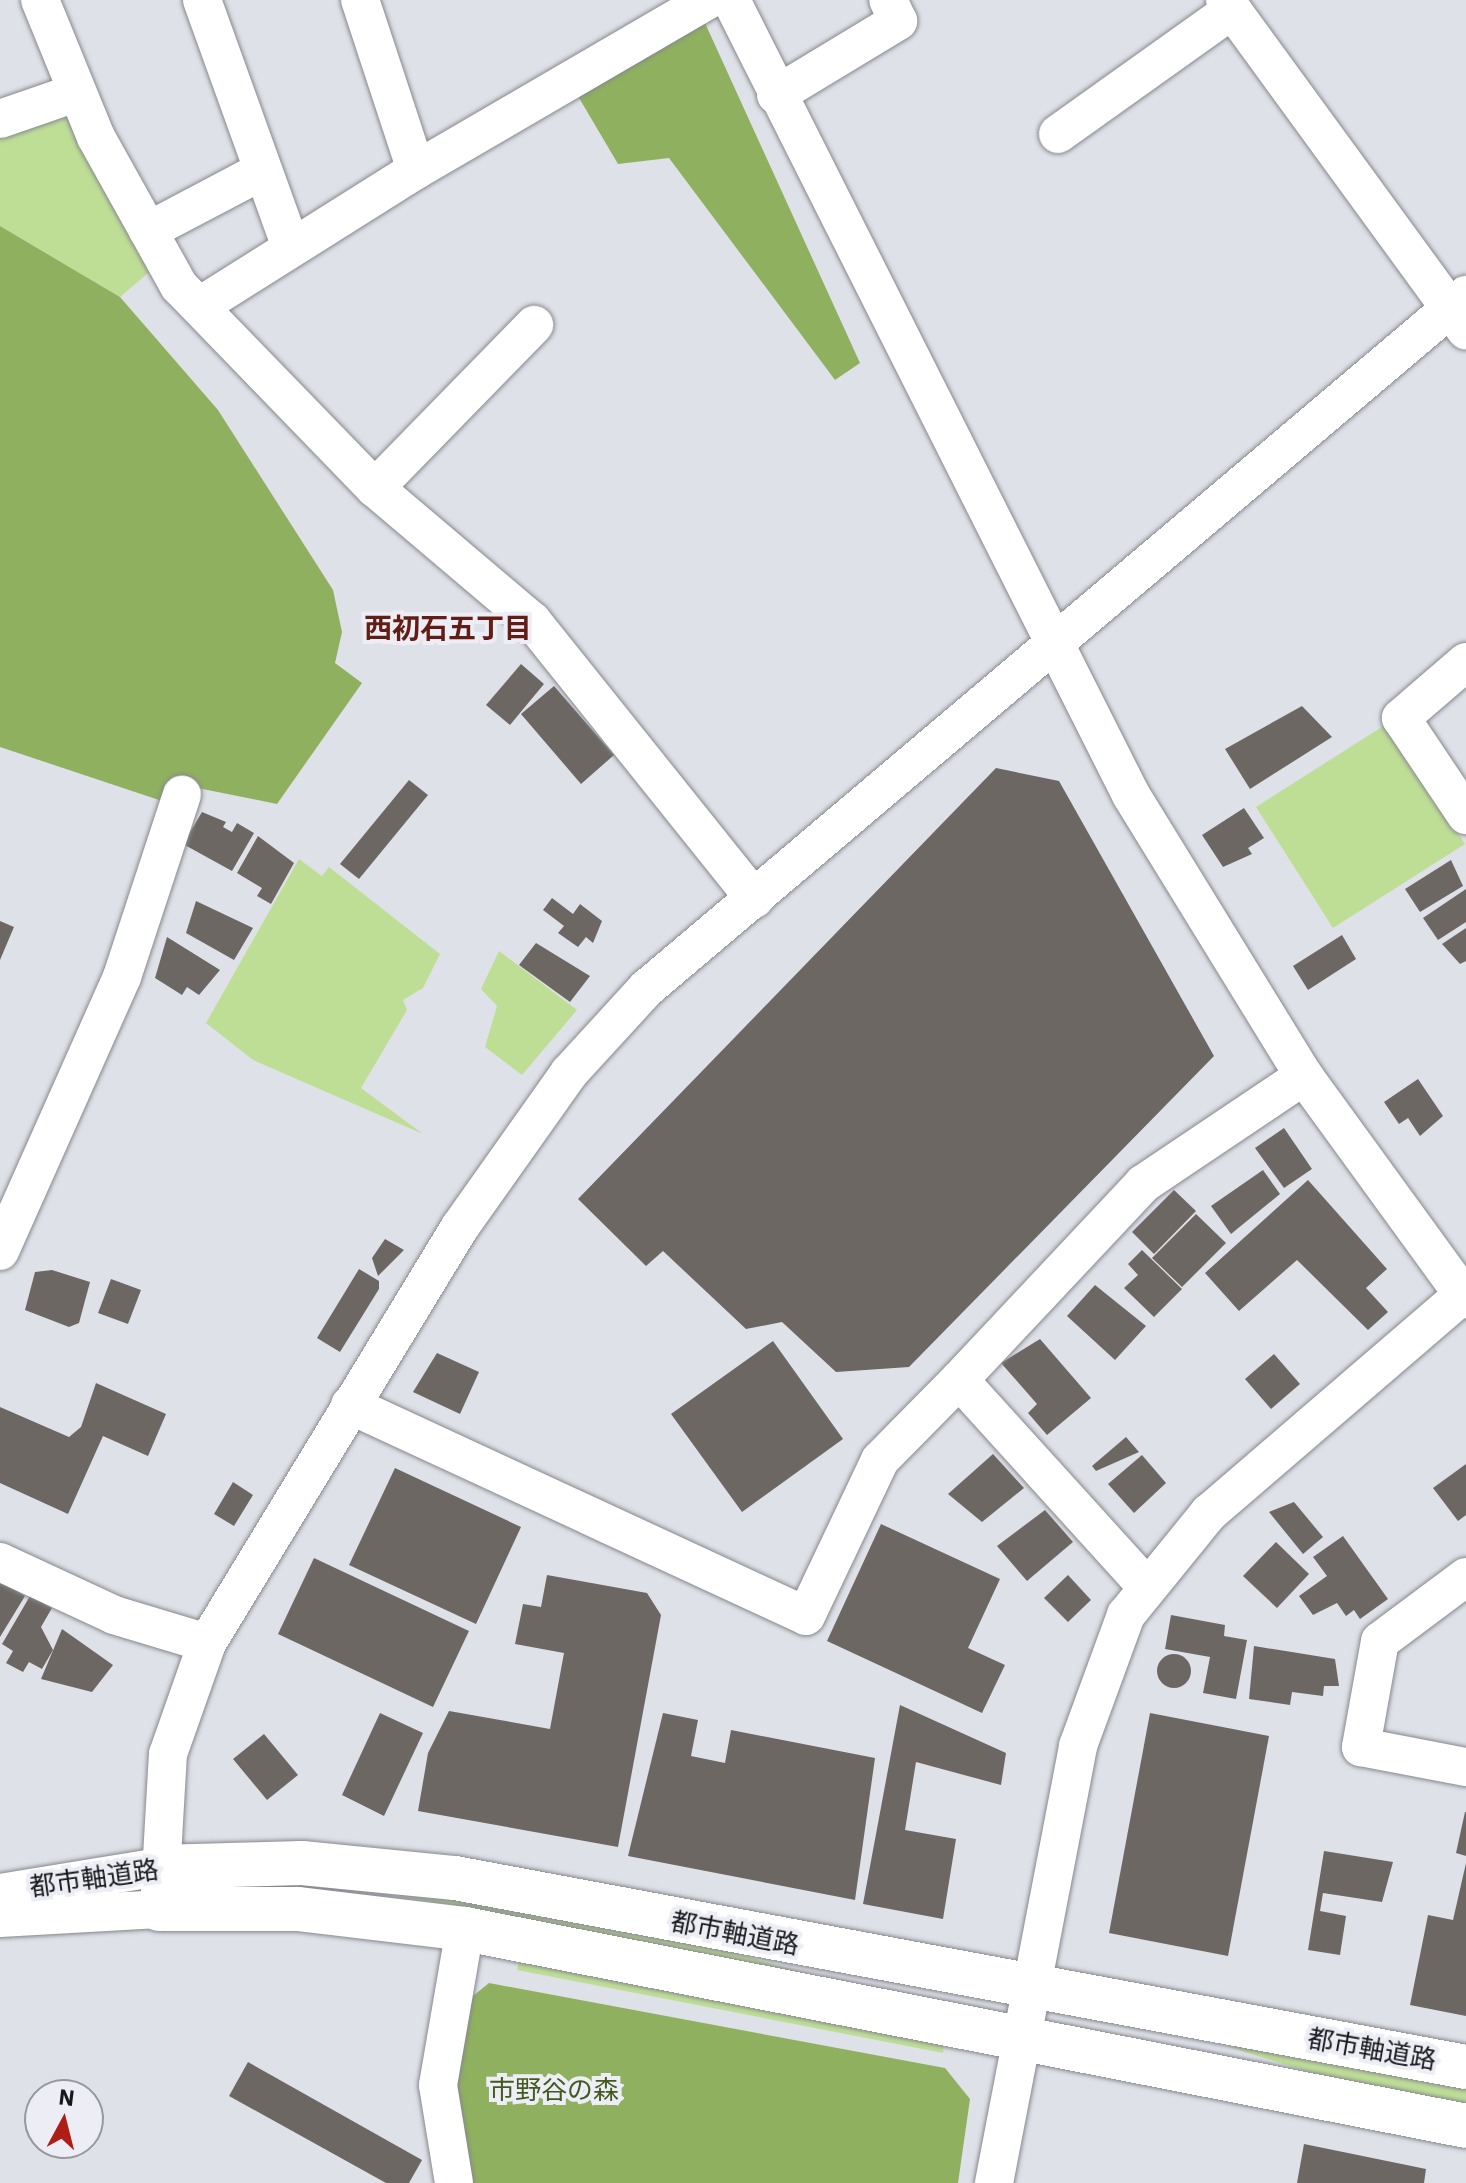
<!DOCTYPE html>
<meta charset="utf-8">
<style>
body{margin:0}
#map{position:relative;width:1466px;height:2183px;overflow:hidden;background:#dfe1e8;font-family:"IBM Plex Sans","Noto Sans JP",sans-serif}
div>[style]{position:absolute}
.green>*{inset:0;background:#bede96}
.forest>*{inset:0;background:#8fb15f}
.building>*{inset:0;background:#6d6764}
.round{border-radius:50%}
.roads{filter:drop-shadow(0 0 2px #87888e) drop-shadow(0 0 2px #87888e)}
.minor>*{height:38px;margin:-19px;padding:0 19px;transform-origin:19px;border-radius:19px;background:#fff}
.major>*{height:44px;margin:-22px;padding:0 22px;transform-origin:22px;border-radius:22px;background:#fff}
span{translate:-50% -50%;white-space:nowrap;text-align:center;line-height:1.15;-webkit-text-stroke:8px #edeef5;paint-order:stroke}
.street-label{font-size:26px;color:#17181a}
.park-label{font-size:26px;color:#435920}
.neighbourhood-label{font-size:28px;color:#611d16;font-weight:700}
.north{position:absolute;left:24px;top:2079px;width:80px;height:80px;box-sizing:border-box;background:#edeef5;border:2px solid #97989d;border-radius:50%;rotate:7deg;font-size:22px;font-weight:700;line-height:32px;text-align:center;color:#17181a}
.north::after{content:'';display:block;margin:auto;width:28px;height:36px;background:#ae1e16;clip-path:polygon(50% 0,100% 100%,50% 72%,0 100%)}
</style>
<div id="map">
<div class="green">
<div style="clip-path:polygon(67px 116px,81px 123px,154px 268px,120px 297px,0 226px,0 136px)"></div>
<div style="clip-path:polygon(1388px 723px,1465px 844px,1333px 928px,1256px 807px)"></div>
<div style="clip-path:polygon(299px 859px,322px 876px,329px 867px,440px 954px,423px 988px,403px 1000px,407px 1010px,361px 1088px,423px 1134px,253px 1060px,206px 1023px)"></div>
<div style="clip-path:polygon(499px 951px,577px 1010px,522px 1075px,485px 1047px,497px 1006px,481px 989px)"></div>
<div style="clip-path:polygon(378px 1891px,456px 1896px,701px 1943px,820px 1978px)"></div>
<div style="clip-path:polygon(519px 1961px,944px 2044px,943px 2053px,517px 1970px)"></div>
<div style="clip-path:polygon(1230px 2041px,1466px 2087px,1466px 2107px,1347px 2084px,1229px 2047px)"></div>
</div>
<div class="forest">
<div style="clip-path:polygon(700px 12px,860px 363px,835px 380px,669px 158px,618px 164px,572px 86px)"></div>
<div style="clip-path:polygon(0 226px,120px 297px,218px 410px,333px 590px,342px 632px,335px 663px,362px 683px,277px 804px,168px 782px,162px 801px,0 747px)"></div>
<div style="clip-path:polygon(489px 1983px,945px 2068px,970px 2099px,958px 2183px,471px 2183px,452px 2094px,473px 1996px)"></div>
</div>
<div class="building">
<div style="clip-path:polygon(521px 664px,544px 684px,510px 725px,486px 705px)"></div>
<div style="clip-path:polygon(554px 686px,614px 755px,581px 784px,521px 714px)"></div>
<div style="clip-path:polygon(1302px 706px,1332px 737px,1250px 789px,1225px 749px)"></div>
<div style="clip-path:polygon(996px 768px,1059px 781px,1214px 1056px,909px 1367px,836px 1372px,782px 1322px,746px 1329px,663px 1251px,646px 1266px,578px 1199px)"></div>
<div style="clip-path:polygon(409px 780px,428px 795px,359px 879px,340px 864px)"></div>
<div style="clip-path:polygon(1244px 808px,1264px 838px,1248px 848px,1252px 854px,1223px 867px,1202px 835px)"></div>
<div style="clip-path:polygon(202px 812px,226px 822px,223px 827px,232px 832px,237px 823px,254px 833px,232px 871px,183px 844px)"></div>
<div style="clip-path:polygon(258px 836px,294px 863px,271px 904px,257px 896px,262px 888px,237px 873px)"></div>
<div style="clip-path:polygon(1451px 860px,1463px 886px,1420px 912px,1405px 889px)"></div>
<div style="clip-path:polygon(1466px 889px,1466px 922px,1438px 940px,1423px 918px)"></div>
<div style="clip-path:polygon(552px 898px,573px 914px,580px 904px,602px 921px,593px 943px,586px 937px,578px 947px,558px 933px,564px 926px,543px 910px)"></div>
<div style="clip-path:polygon(196px 901px,253px 928px,234px 960px,186px 933px)"></div>
<div style="clip-path:polygon(0 921px,14px 927px,0 960px)"></div>
<div style="clip-path:polygon(1466px 928px,1466px 961px,1460px 964px,1442px 944px)"></div>
<div style="clip-path:polygon(1342px 935px,1356px 959px,1308px 990px,1293px 966px)"></div>
<div style="clip-path:polygon(167px 937px,220px 970px,199px 995px,187px 987px,182px 995px,155px 978px)"></div>
<div style="clip-path:polygon(536px 943px,590px 976px,570px 1002px,519px 965px)"></div>
<div style="clip-path:polygon(1418px 1079px,1443px 1116px,1420px 1136px,1408px 1118px,1399px 1124px,1384px 1102px)"></div>
<div style="clip-path:polygon(1284px 1128px,1312px 1169px,1284px 1188px,1255px 1148px)"></div>
<div style="clip-path:polygon(1263px 1170px,1280px 1194px,1231px 1234px,1211px 1206px)"></div>
<div style="clip-path:polygon(1308px 1180px,1387px 1269px,1366px 1288px,1388px 1312px,1368px 1330px,1297px 1260px,1239px 1311px,1205px 1273px)"></div>
<div style="clip-path:polygon(1174px 1190px,1196px 1211px,1154px 1254px,1132px 1232px)"></div>
<div style="clip-path:polygon(1196px 1214px,1226px 1243px,1182px 1287px,1152px 1258px)"></div>
<div style="clip-path:polygon(385px 1239px,404px 1250px,378px 1276px,372px 1258px)"></div>
<div style="clip-path:polygon(1142px 1250px,1182px 1289px,1154px 1317px,1124px 1288px,1138px 1275px,1128px 1264px)"></div>
<div style="clip-path:polygon(359px 1269px,379px 1281px,379px 1289px,340px 1352px,317px 1338px)"></div>
<div style="clip-path:polygon(52px 1270px,90px 1282px,79px 1323px,69px 1327px,25px 1310px,35px 1272px)"></div>
<div style="clip-path:polygon(111px 1279px,141px 1290px,128px 1324px,98px 1313px)"></div>
<div style="clip-path:polygon(1095px 1285px,1146px 1326px,1115px 1360px,1067px 1316px)"></div>
<div style="clip-path:polygon(1040px 1339px,1091px 1398px,1047px 1435px,1028px 1413px,1037px 1404px,1001px 1363px)"></div>
<div style="clip-path:polygon(773px 1341px,843px 1439px,742px 1512px,671px 1414px)"></div>
<div style="clip-path:polygon(437px 1353px,479px 1372px,460px 1414px,413px 1392px)"></div>
<div style="clip-path:polygon(1274px 1354px,1300px 1384px,1271px 1409px,1245px 1379px)"></div>
<div style="clip-path:polygon(96px 1383px,166px 1414px,148px 1456px,103px 1436px,68px 1514px,0 1483px,0 1407px,69px 1437px,81px 1427px)"></div>
<div style="clip-path:polygon(1126px 1437px,1139px 1452px,1096px 1471px,1092px 1466px)"></div>
<div style="clip-path:polygon(993px 1454px,1024px 1488px,982px 1522px,948px 1494px)"></div>
<div style="clip-path:polygon(1142px 1455px,1166px 1483px,1134px 1513px,1108px 1484px)"></div>
<div style="clip-path:polygon(1466px 1464px,1466px 1515px,1458px 1521px,1433px 1488px)"></div>
<div style="clip-path:polygon(395px 1468px,521px 1527px,476px 1624px,349px 1565px)"></div>
<div style="clip-path:polygon(233px 1482px,253px 1495px,234px 1526px,214px 1514px)"></div>
<div style="clip-path:polygon(1294px 1502px,1323px 1537px,1303px 1554px,1269px 1512px)"></div>
<div style="clip-path:polygon(1045px 1510px,1073px 1542px,1027px 1581px,997px 1546px)"></div>
<div style="clip-path:polygon(881px 1524px,1000px 1579px,968px 1648px,1005px 1665px,982px 1713px,827px 1641px)"></div>
<div style="clip-path:polygon(1343px 1536px,1388px 1599px,1360px 1619px,1354px 1610px,1346px 1616px,1337px 1603px,1313px 1615px,1299px 1596px,1327px 1576px,1313px 1557px)"></div>
<div style="clip-path:polygon(1276px 1542px,1309px 1574px,1277px 1608px,1243px 1576px)"></div>
<div style="clip-path:polygon(314px 1558px,469px 1631px,433px 1707px,278px 1634px)"></div>
<div style="clip-path:polygon(547px 1575px,647px 1593px,661px 1615px,618px 1847px,418px 1811px,428px 1753px,449px 1711px,550px 1729px,564px 1653px,515px 1644px,523px 1604px,541px 1607px)"></div>
<div style="clip-path:polygon(1068px 1575px,1091px 1600px,1068px 1622px,1044px 1598px)"></div>
<div style="clip-path:polygon(0 1581px,25px 1596px,0 1637px)"></div>
<div style="clip-path:polygon(30px 1596px,52px 1608px,41px 1627px,53px 1650px,42px 1669px,29px 1662px,23px 1672px,6px 1663px,13px 1651px,2px 1644px)"></div>
<div style="clip-path:polygon(1171px 1615px,1225px 1625px,1224px 1636px,1247px 1640px,1236px 1699px,1203px 1693px,1210px 1657px,1165px 1649px)"></div>
<div style="clip-path:polygon(62px 1629px,113px 1665px,92px 1692px,41px 1679px)"></div>
<div style="clip-path:polygon(1254px 1646px,1335px 1659px,1339px 1686px,1324px 1686px,1323px 1696px,1292px 1692px,1290px 1705px,1249px 1699px)"></div>
<div class="round" style="left:1157px;top:1654px;width:34px;height:34px"></div>
<div style="clip-path:polygon(900px 1705px,1006px 1753px,1001px 1785px,916px 1762px,905px 1830px,956px 1839px,943px 1919px,863px 1904px)"></div>
<div style="clip-path:polygon(380px 1713px,423px 1733px,384px 1816px,342px 1795px)"></div>
<div style="clip-path:polygon(663px 1713px,698px 1720px,691px 1756px,725px 1763px,731px 1730px,875px 1758px,855px 1900px,628px 1856px)"></div>
<div style="clip-path:polygon(1150px 1713px,1269px 1736px,1228px 1956px,1109px 1933px)"></div>
<div style="clip-path:polygon(264px 1734px,298px 1775px,267px 1800px,233px 1759px)"></div>
<div style="clip-path:polygon(1465px 1812px,1466px 1812px,1466px 1856px,1456px 1853px)"></div>
<div style="clip-path:polygon(1324px 1851px,1393px 1862px,1382px 1902px,1323px 1893px,1320px 1911px,1346px 1916px,1340px 1955px,1308px 1950px)"></div>
<div style="clip-path:polygon(1466px 1863px,1466px 2016px,1410px 2005px,1428px 1915px,1453px 1920px)"></div>
<div style="clip-path:polygon(248px 2062px,422px 2160px,409px 2183px,386px 2183px,229px 2096px)"></div>
<div style="clip-path:polygon(1304px 2144px,1426px 2169px,1424px 2183px,1297px 2183px)"></div>
</div>
<div class="roads">
<div class="minor">
<div style="left:40px;top:0;width:148px;rotate:67.8deg"></div>
<div style="left:96px;top:137px;width:171px;rotate:60.9deg"></div>
<div style="left:179px;top:286px;width:281px;rotate:45.9deg"></div>
<div style="left:375px;top:488px;width:206px;rotate:40.3deg"></div>
<div style="left:532px;top:621px;width:356px;rotate:51.3deg"></div>
<div style="left:202px;top:0;width:263px;rotate:70.2deg"></div>
<div style="left:731px;top:0;width:890px;rotate:63.29deg"></div>
<div style="left:1131px;top:795px;width:330px;rotate:58.4deg"></div>
<div style="left:1304px;top:1076px;width:276px;rotate:54deg"></div>
<div style="left:1225px;top:0;width:409px;rotate:53.9deg"></div>
<div style="left:776px;top:95px;width:143px;rotate:-31.2deg"></div>
<div style="left:898px;top:21px;width:23px;rotate:-115deg"></div>
<div style="left:0;top:119px;width:79px;rotate:-19.1deg"></div>
<div style="left:1058px;top:134px;width:214px;rotate:-35.5deg"></div>
<div style="left:416px;top:170px;width:338px;rotate:-30.2deg"></div>
<div style="left:148px;top:231px;width:129px;rotate:-27.8deg"></div>
<div style="left:203px;top:304px;width:252px;rotate:-32.2deg"></div>
<div style="left:416px;top:170px;width:179px;rotate:-108.2deg"></div>
<div style="left:375px;top:488px;width:228px;rotate:-45.7deg"></div>
<div style="left:1466px;top:662px;width:86px;rotate:139.3deg"></div>
<div style="left:1401px;top:718px;width:117px;rotate:56.2deg"></div>
<div style="left:0;top:1251px;width:300px;rotate:-66deg"></div>
<div style="left:122px;top:977px;width:192px;rotate:-71.8deg"></div>
<div style="left:350px;top:1405px;width:502px;rotate:24.83deg"></div>
<div style="left:806px;top:1616px;width:173px;rotate:-64.6deg"></div>
<div style="left:880px;top:1460px;width:112px;rotate:-45.4deg"></div>
<div style="left:0;top:1562px;width:126px;rotate:24.9deg"></div>
<div style="left:114px;top:1615px;width:97px;rotate:16.8deg"></div>
<div style="left:1466px;top:1577px;width:107px;rotate:143.3deg"></div>
<div style="left:1380px;top:1641px;width:108px;rotate:100.2deg"></div>
<div style="left:1361px;top:1747px;width:107px;rotate:10.8deg"></div>
<div style="left:1146px;top:1586px;width:278px;rotate:-132.2deg"></div>
<div style="left:959px;top:1380px;width:269px;rotate:-46.8deg"></div>
<div style="left:1143px;top:1184px;width:194px;rotate:-33.9deg"></div>
<div style="left:0;top:1893px;width:160px;rotate:-9.3deg"></div>
<div style="left:0;top:1918px;width:159px;rotate:-3.2deg"></div>
<div style="left:159px;top:1909px;width:155px;rotate:-86.7deg"></div>
<div style="left:168px;top:1754px;width:118px;rotate:-70.6deg"></div>
<div style="left:207px;top:1643px;width:487px;rotate:-58.7deg"></div>
<div style="left:460px;top:1227px;width:189px;rotate:-54.7deg"></div>
<div style="left:569px;top:1073px;width:115px;rotate:-47.5deg"></div>
<div style="left:647px;top:988px;width:1073px;rotate:-40.24deg"></div>
<div style="left:454px;top:2183px;width:99px;rotate:-99.3deg"></div>
<div style="left:438px;top:2085px;width:158px;rotate:-80.2deg"></div>
<div style="left:994px;top:2183px;width:445px;rotate:-79.1deg"></div>
<div style="left:1078px;top:1746px;width:140px;rotate:-69.9deg"></div>
<div style="left:1126px;top:1615px;width:132px;rotate:-50.9deg"></div>
<div style="left:1209px;top:1513px;width:339px;rotate:-40.7deg"></div>
</div>
<div class="major">
<div style="left:158px;top:1867px;width:144px;rotate:-1.6deg"></div>
<div style="left:302px;top:1863px;width:154px;rotate:5.6deg"></div>
<div style="left:455px;top:1878px;width:1029px;rotate:10.59deg"></div>
<div style="left:159px;top:1909px;width:139px"></div>
<div style="left:298px;top:1909px;width:168px;rotate:6.8deg"></div>
<div style="left:465px;top:1929px;width:1020px;rotate:11.13deg"></div>
</div>
</div>
<div class="street-label">
<span style="left:94px;top:1878px;rotate:-8deg">都市軸道路</span>
<span style="left:735px;top:1933px;rotate:11deg">都市軸道路</span>
<span style="left:1372px;top:2049px;rotate:10deg">都市軸道路</span>
</div>
<div class="park-label">
<span style="left:554px;top:2090px">市野谷の森</span>
</div>
<div class="neighbourhood-label">
<span style="left:448px;top:628px">西初石五丁目</span>
</div>
<div class="north">N</div>
</div>
